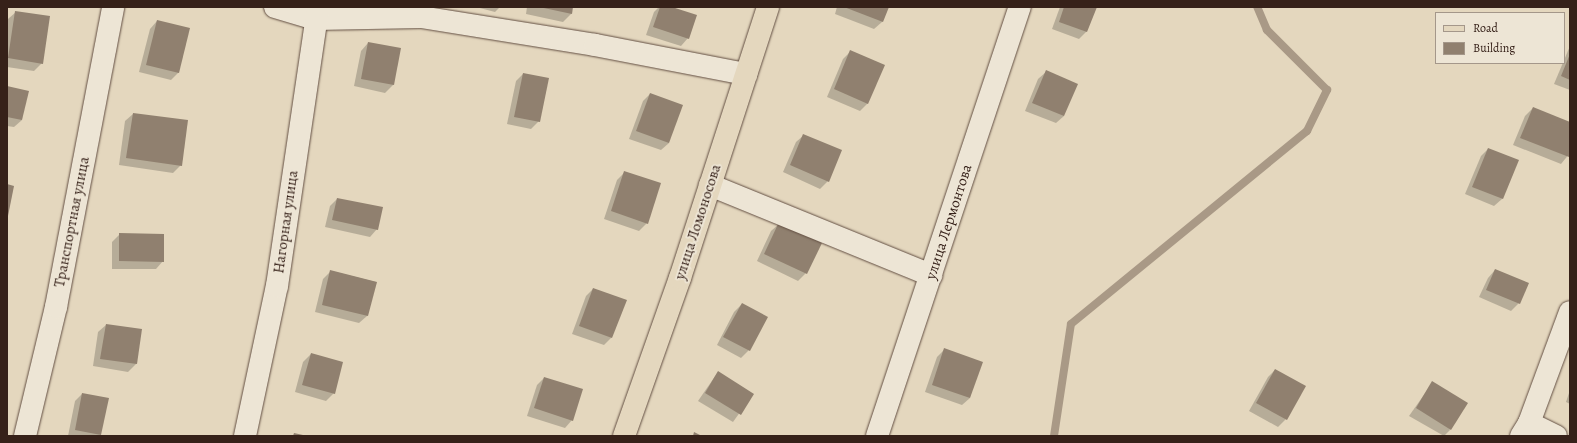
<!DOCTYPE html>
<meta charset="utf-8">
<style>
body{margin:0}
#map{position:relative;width:1577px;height:443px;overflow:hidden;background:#e4d7be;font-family:Alegreya,serif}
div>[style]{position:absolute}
.shadow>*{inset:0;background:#0003}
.stream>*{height:8px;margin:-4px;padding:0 4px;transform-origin:4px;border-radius:4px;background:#a99986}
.building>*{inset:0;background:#90806f}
.roads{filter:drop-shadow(0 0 1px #624e42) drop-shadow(0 0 1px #624e42)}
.minor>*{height:22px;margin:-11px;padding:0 11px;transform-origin:11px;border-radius:11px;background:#ede5d5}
.major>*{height:22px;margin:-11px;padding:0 11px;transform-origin:11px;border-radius:11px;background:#e4d7be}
span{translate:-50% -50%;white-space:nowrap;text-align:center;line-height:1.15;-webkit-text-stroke:3.5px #ede5d5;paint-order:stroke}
.street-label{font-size:15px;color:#362119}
.frame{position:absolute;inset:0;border:8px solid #362119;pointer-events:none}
.legend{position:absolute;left:1435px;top:12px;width:130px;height:52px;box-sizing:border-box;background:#ede5d5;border:1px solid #a4978a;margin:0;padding:5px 7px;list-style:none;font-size:12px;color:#362119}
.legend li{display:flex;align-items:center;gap:8px;height:20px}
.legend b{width:20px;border:1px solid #a4978a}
</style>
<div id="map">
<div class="shadow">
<div style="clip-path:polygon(476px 7px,500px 7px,495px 12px)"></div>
<div style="clip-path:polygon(527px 7px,572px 7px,571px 14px,563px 22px,526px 14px)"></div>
<div style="clip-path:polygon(659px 7px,668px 7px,688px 38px,681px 46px,646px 35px,654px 12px)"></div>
<div style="clip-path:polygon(837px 7px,888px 7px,882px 22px,874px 29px,835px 14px)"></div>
<div style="clip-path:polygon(1060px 7px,1096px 7px,1086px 32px,1079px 39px,1052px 29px)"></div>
<div style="clip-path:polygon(16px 12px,42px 63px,34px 71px,7px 67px,8px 19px)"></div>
<div style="clip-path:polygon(157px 21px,179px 72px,171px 80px,139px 72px,150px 29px)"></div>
<div style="clip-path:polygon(368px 43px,400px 49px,393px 85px,385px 93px,354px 86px,361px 51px)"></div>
<div style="clip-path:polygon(1570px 46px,1570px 90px,1554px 84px)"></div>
<div style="clip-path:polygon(851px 51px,868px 103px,860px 111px,827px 97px,843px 59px)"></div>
<div style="clip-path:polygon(1046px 72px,1064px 116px,1056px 123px,1025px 111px,1038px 79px)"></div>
<div style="clip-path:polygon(523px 74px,539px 121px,531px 129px,507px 124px,516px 81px)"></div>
<div style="clip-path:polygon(7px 87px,22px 120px,14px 127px,7px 126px)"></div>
<div style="clip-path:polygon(650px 94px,669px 143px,661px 150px,629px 139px,643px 101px)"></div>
<div style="clip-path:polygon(1533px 108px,1570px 123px,1570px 153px,1561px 164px,1513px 145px,1525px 116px)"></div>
<div style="clip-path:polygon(133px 114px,181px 165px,173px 173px,119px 165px,125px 121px)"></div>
<div style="clip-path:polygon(804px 135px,828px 181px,820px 189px,783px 172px,796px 142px)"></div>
<div style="clip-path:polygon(1488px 149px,1502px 199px,1494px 206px,1465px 194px,1481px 156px)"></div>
<div style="clip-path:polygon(625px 172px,647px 223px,639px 231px,604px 219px,617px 180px)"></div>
<div style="clip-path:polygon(337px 199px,377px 229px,370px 237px,325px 227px,330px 206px)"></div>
<div style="clip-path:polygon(779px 224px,806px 273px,798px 281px,757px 261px,771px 231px)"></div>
<div style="clip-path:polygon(120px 234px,163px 261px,156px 269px,112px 269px,112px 242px)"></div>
<div style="clip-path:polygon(1495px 270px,1519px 303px,1511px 311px,1479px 297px,1488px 278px)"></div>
<div style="clip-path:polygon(331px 271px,376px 282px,367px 316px,359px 323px,315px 312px,323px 279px)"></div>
<div style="clip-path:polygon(593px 289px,611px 338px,604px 345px,572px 334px,586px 296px)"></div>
<div style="clip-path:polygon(742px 304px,749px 350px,741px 358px,717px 345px,734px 312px)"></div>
<div style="clip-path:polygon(106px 325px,141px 330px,136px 364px,128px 372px,93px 366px,98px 332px)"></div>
<div style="clip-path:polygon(945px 349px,970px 398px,962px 405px,925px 392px,937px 357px)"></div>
<div style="clip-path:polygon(311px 354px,334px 393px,326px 401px,295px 392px,303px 362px)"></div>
<div style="clip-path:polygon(1275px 370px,1286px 419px,1278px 427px,1249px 411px,1268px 377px)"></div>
<div style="clip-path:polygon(718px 372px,753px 394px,733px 422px,698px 401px)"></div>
<div style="clip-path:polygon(544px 378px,572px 420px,565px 428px,527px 416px,537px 385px)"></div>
<div style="clip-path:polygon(1433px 382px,1450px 430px,1444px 436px,1409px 416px)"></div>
<div style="clip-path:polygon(1570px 390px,1570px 404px,1566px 402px)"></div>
<div style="clip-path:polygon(82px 394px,100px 434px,99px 436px,68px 436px,75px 401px)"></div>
</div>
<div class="stream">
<div style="left:1054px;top:436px;width:113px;rotate:-81.4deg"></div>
<div style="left:1071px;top:324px;width:305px;rotate:-39.3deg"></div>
<div style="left:1307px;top:131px;width:46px;rotate:-64deg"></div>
<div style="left:1327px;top:90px;width:85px;rotate:-135deg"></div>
<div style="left:1267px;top:30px;width:25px;rotate:-113deg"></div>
</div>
<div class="building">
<div style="clip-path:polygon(539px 7px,573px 7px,572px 14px)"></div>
<div style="clip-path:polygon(660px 7px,672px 7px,697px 15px,689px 39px,653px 27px)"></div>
<div style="clip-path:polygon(844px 7px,889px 7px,883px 22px)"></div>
<div style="clip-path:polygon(1064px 7px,1097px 7px,1087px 32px,1059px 22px)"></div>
<div style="clip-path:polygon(15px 11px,50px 16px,43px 64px,8px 58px)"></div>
<div style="clip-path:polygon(157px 20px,190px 28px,179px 73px,146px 65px)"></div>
<div style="clip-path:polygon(368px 42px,401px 48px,394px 85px,361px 79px)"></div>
<div style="clip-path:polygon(850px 50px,885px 65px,868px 104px,834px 89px)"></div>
<div style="clip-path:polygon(1570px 54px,1570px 80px,1561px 76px)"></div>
<div style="clip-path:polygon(1046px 70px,1078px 84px,1064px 116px,1032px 103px)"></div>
<div style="clip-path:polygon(523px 73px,549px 78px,540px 122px,514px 117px)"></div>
<div style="clip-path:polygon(7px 86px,29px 91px,22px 120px,7px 117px)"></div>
<div style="clip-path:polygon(650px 93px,683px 105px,669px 143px,636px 131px)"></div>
<div style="clip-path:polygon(1533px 107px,1570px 122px,1569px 157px,1520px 138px)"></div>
<div style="clip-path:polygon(133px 113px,188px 120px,182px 166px,126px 158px)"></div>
<div style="clip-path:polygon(803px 134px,842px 150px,829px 182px,790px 165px)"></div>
<div style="clip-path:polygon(1488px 148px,1519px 160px,1503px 199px,1472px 187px)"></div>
<div style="clip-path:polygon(624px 171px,661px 183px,648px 224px,611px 211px)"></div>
<div style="clip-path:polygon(7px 184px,14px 186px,8px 216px,7px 216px)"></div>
<div style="clip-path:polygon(337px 198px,383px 207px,378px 230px,332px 220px)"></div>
<div style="clip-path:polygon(779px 222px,822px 243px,807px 274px,764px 254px)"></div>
<div style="clip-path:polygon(119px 233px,164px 234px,164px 262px,119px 261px)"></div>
<div style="clip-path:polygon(1495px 269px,1529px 283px,1520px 304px,1486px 290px)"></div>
<div style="clip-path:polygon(330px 270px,377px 282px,368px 316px,322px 305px)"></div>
<div style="clip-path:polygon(593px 288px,627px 300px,612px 338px,579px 326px)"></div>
<div style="clip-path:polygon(742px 303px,768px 317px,750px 351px,723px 337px)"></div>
<div style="clip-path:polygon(106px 324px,142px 329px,137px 364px,100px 359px)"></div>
<div style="clip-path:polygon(944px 348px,983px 362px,970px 398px,932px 385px)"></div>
<div style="clip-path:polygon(311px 353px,343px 362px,335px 394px,302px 385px)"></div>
<div style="clip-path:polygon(1275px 369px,1306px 386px,1287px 420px,1256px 403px)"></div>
<div style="clip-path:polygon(718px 371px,754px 394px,741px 415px,705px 393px)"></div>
<div style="clip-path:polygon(544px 377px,583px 389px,573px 421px,534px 408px)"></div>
<div style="clip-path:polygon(1432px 381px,1468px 403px,1451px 430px,1416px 408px)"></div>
<div style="clip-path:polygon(82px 393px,109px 398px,101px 435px,75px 430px)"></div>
<div style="clip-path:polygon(694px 432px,702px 436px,693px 436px)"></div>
<div style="clip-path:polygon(294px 433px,303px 435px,303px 436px,293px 436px)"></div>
</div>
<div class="roads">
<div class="minor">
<div style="left:275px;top:7px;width:42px;rotate:16.7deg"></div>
<div style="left:315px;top:19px;width:106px;rotate:-1.1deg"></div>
<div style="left:421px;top:17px;width:176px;rotate:9.1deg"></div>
<div style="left:595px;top:45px;width:154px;rotate:10.9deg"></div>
<div style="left:710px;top:185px;width:239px;rotate:22.2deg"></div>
<div style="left:1529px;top:423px;width:30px;rotate:26deg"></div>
<div style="left:25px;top:436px;width:133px;rotate:-76.5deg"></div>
<div style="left:56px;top:307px;width:305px;rotate:-79.2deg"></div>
<div style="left:245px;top:436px;width:153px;rotate:-78deg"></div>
<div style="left:277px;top:286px;width:282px;rotate:-81.6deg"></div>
<div style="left:877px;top:436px;width:452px;rotate:-71.6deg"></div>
<div style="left:1521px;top:436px;width:15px;rotate:-58deg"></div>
<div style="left:1529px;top:423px;width:118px;rotate:-69.7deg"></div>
</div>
<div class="major">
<div style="left:624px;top:436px;width:168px;rotate:-70.5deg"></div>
<div style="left:680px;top:278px;width:285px;rotate:-72deg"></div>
</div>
</div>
<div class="street-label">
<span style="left:72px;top:222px;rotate:-79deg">Транспортная улица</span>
<span style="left:286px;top:222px;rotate:-82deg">Нагорная улица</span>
<span style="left:698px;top:222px;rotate:-72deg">улица Ломоносова</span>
<span style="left:949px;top:222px;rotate:-72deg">улица Лермонтова</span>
</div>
<div class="frame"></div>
<ul class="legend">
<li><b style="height:5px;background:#e4d7be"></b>Road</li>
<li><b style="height:11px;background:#90806f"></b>Building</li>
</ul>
</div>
